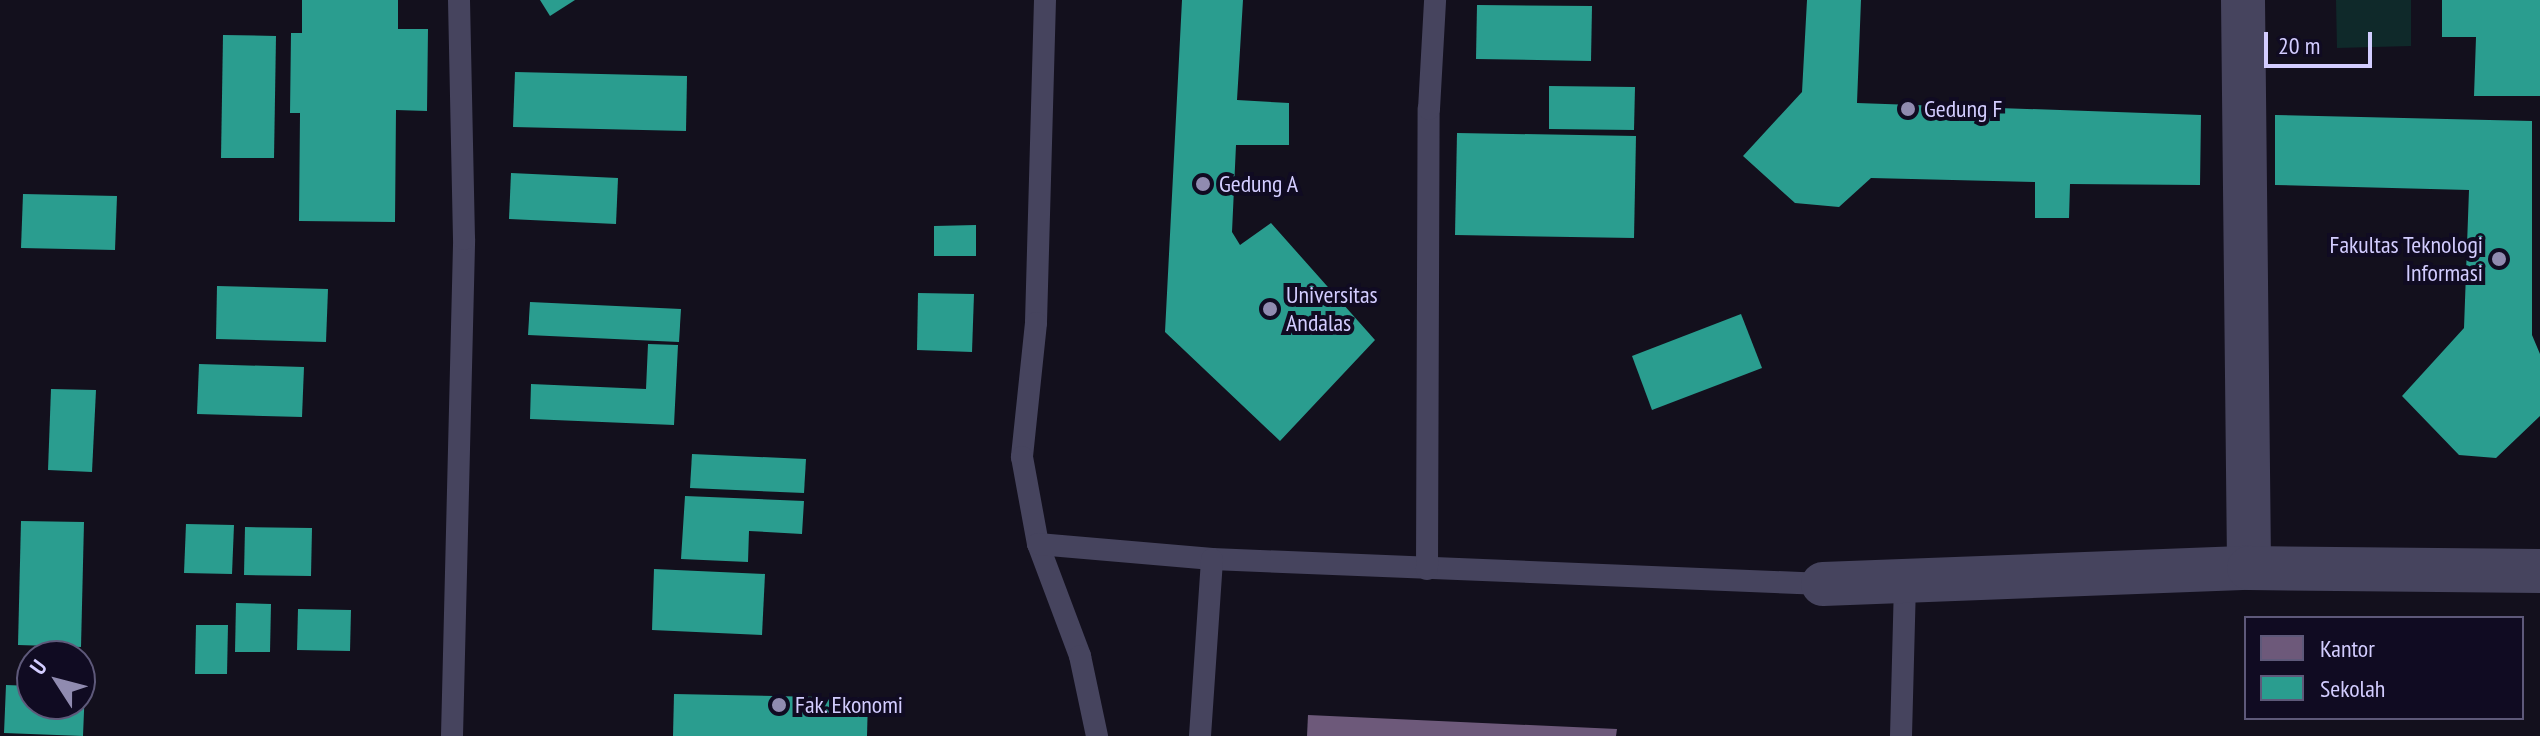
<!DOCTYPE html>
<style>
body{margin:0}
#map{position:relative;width:2540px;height:736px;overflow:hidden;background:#13101d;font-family:"PT Sans Narrow",sans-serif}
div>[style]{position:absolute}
.green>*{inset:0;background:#0f292a}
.offices>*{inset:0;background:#6d597a}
.schools>*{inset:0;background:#2a9d8f}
.lane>*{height:22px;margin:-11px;padding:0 11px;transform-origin:11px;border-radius:11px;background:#46445e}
.street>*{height:44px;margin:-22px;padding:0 22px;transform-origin:22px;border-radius:22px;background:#46445e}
.dots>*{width:22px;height:22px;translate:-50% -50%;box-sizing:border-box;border:4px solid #100b22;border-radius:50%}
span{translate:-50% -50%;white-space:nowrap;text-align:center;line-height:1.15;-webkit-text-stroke:8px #100b22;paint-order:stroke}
.poi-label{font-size:24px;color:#d3cdff}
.left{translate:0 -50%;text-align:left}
.right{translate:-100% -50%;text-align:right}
.legend{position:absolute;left:2244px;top:616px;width:280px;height:104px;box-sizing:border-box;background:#100b22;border:2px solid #5e597a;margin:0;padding:10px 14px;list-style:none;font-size:24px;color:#d3cdff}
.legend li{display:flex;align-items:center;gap:16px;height:40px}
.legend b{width:40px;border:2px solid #5e597a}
.north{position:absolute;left:16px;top:640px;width:80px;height:80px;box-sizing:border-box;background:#100b22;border:2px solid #5e597a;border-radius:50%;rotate:306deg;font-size:22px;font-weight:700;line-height:32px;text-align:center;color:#d3cdff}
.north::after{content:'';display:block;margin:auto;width:28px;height:36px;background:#908bb0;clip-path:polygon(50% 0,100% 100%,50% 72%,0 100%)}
.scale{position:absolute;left:2264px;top:32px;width:108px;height:36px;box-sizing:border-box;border:4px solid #d3cdff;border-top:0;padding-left:10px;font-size:24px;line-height:28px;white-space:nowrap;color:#d3cdff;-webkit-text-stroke:6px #100b22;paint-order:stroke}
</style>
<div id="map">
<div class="green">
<div style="clip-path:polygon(2336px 0,2411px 0,2411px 46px,2337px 48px)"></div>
</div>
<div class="offices">
<div style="clip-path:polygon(1308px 715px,1617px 729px,1616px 736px,1307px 736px)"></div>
</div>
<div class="schools">
<div style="clip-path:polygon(302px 0,398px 0,398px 29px,428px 29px,427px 111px,396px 110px,395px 222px,299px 221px,300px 113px,290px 113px,291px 33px,302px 33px)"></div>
<div style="clip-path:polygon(540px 0,575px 0,550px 16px)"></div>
<div style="clip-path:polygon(1182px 0,1243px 0,1237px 100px,1289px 103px,1289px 145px,1236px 145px,1232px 232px,1240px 245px,1271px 223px,1375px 340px,1280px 441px,1165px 332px)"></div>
<div style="clip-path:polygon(1807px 0,1861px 0,1857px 103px,2201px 115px,2200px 185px,2070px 184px,2069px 218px,2035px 218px,2035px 182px,1871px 178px,1839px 207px,1795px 203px,1743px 156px,1802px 92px)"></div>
<div style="clip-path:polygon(2442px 0,2540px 0,2540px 96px,2474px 96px,2476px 37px,2442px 37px)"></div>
<div style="clip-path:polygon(1477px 5px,1592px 6px,1591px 61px,1476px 59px)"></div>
<div style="clip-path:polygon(223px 35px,276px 36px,274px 158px,221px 158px)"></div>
<div style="clip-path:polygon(515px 72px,687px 76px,686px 131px,513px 127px)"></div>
<div style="clip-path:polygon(1549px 86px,1635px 87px,1634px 130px,1549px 129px)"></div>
<div style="clip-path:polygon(2275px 115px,2532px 121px,2532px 335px,2540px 354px,2540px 416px,2496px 458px,2459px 455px,2402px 396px,2464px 328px,2469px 190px,2275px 185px)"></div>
<div style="clip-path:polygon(1457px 133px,1636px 136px,1634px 238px,1455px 235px)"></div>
<div style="clip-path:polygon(511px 173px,618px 178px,616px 224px,509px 219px)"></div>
<div style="clip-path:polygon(23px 194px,117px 196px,115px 250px,21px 248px)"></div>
<div style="clip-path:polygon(976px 225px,976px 256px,934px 256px,934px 226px)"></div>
<div style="clip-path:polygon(217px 286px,328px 289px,326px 342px,216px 339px)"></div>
<div style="clip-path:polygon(918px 293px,974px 294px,972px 352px,917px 350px)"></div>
<div style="clip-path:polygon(530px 302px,681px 309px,679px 342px,528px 335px)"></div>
<div style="clip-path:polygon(1741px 314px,1762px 368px,1652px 410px,1632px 356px)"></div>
<div style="clip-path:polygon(648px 344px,678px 345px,674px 425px,530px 419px,531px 384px,646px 389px)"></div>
<div style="clip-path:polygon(199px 364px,304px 367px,302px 417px,197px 414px)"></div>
<div style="clip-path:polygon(51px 389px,96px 390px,92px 472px,48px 470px)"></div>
<div style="clip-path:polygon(692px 454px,806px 459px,804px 493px,690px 488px)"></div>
<div style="clip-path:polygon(685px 496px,804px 501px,802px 534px,749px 531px,748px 562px,681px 559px)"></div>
<div style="clip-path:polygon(21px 521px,84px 522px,81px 647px,18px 645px)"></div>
<div style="clip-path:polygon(186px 524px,234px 525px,232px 574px,184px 573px)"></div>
<div style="clip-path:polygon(245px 527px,312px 528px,311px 576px,244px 575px)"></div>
<div style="clip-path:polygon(654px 569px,765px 574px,762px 635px,652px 630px)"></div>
<div style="clip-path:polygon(236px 603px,271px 604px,270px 652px,235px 652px)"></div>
<div style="clip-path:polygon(298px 609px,351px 610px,350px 651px,297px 650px)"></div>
<div style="clip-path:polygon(196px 625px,228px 625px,227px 674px,195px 674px)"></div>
<div style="clip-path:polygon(6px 685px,32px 686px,32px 704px,80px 704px,80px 687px,85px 687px,83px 736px,4px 733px)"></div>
<div style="clip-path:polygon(674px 694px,868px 698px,867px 736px,673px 736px)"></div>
</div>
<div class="lane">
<div style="left:1045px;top:0;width:323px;rotate:91.6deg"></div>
<div style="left:1036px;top:323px;width:135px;rotate:96deg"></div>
<div style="left:1022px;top:457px;width:88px;rotate:79.6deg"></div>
<div style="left:1038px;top:544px;width:120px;rotate:69.4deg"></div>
<div style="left:1080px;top:656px;width:82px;rotate:78deg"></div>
<div style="left:1038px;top:544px;width:175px;rotate:4.9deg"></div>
<div style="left:1212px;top:559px;width:612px;rotate:2.34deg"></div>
<div style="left:1427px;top:569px;width:460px;rotate:-89.8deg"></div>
<div style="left:1429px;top:109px;width:109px;rotate:-86.8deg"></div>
<div style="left:452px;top:736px;width:497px;rotate:-88.6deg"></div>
<div style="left:464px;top:239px;width:239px;rotate:-91.2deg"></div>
<div style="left:1200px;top:736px;width:177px;rotate:-86.1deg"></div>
<div style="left:1901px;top:736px;width:155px;rotate:-88.5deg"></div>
</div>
<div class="street">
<div style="left:2243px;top:0;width:568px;rotate:89.39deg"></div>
<div style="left:1823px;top:584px;width:426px;rotate:-2.2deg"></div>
<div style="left:2249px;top:568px;width:291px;rotate:0.6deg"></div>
</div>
<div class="dots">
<div style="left:1908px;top:109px;background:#908bb0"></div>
<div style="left:1203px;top:184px;background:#908bb0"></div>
<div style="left:2499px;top:259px;background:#908bb0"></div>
<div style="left:1270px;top:309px;background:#908bb0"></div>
<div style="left:779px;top:705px;background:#908bb0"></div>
</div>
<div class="poi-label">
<span class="left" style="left:1924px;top:109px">Gedung F</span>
<span class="left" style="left:1219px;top:184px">Gedung A</span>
<span class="right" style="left:2483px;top:259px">Fakultas Teknologi<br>Informasi</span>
<span class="left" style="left:1286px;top:309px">Universitas<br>Andalas</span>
<span class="left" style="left:795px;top:705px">Fak. Ekonomi</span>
</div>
<ul class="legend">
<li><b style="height:22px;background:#6d597a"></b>Kantor</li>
<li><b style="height:22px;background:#2a9d8f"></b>Sekolah</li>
</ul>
<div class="north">U</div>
<div class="scale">20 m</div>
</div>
